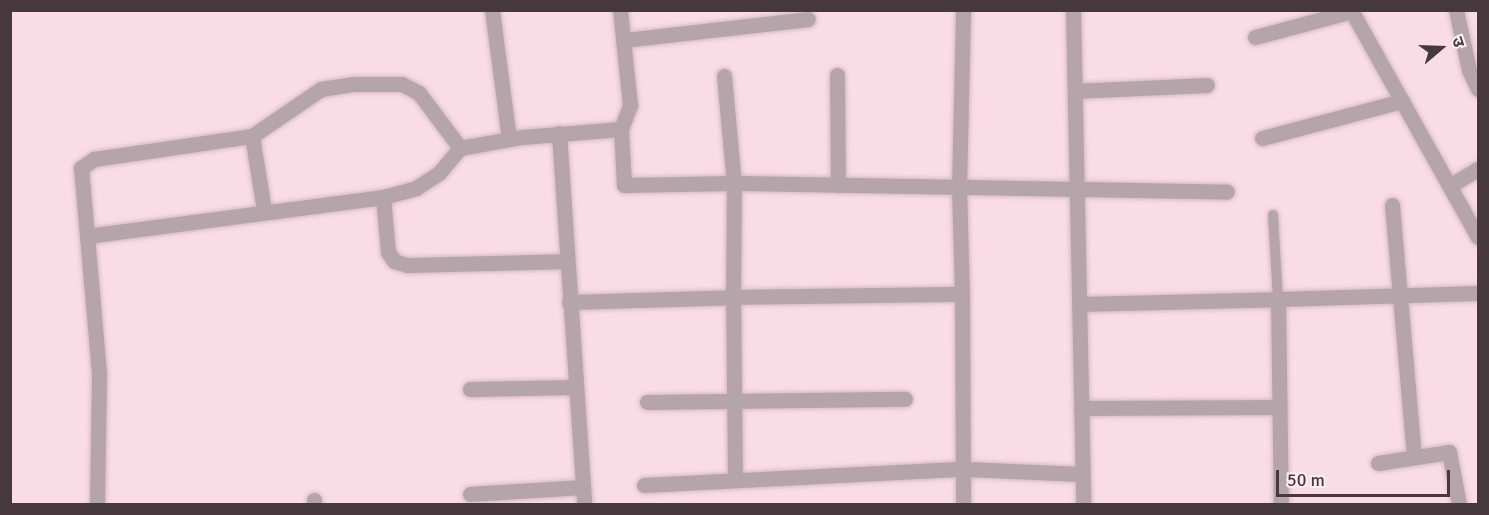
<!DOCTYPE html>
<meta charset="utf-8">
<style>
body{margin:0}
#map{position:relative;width:1489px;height:515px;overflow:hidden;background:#fadce6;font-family:Signika,"Noto Sans Devanagari",sans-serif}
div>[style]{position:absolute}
.roads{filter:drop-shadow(0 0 2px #d6bbc4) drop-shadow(0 0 2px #d6bbc4)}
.service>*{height:10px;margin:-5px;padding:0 5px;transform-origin:5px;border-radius:5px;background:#b5a5aa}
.minor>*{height:15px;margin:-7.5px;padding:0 7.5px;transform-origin:7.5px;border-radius:7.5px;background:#b5a5aa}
.tertiary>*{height:15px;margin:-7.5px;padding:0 7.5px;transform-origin:7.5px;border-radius:7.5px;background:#b5a5aa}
span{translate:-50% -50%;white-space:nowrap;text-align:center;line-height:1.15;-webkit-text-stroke:6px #fdeef3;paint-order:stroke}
.frame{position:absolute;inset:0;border:12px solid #46383d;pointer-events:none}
.north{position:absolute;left:1411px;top:18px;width:60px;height:60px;-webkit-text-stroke:4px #fdeef3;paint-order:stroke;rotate:71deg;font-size:16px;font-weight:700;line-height:24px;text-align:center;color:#46383d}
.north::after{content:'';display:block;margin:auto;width:21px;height:27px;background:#46383d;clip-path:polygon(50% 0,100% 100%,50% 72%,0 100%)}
.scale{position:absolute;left:1276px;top:470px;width:174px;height:27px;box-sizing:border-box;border:3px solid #46383d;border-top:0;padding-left:8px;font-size:18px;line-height:21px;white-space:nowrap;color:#46383d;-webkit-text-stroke:4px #fdeef3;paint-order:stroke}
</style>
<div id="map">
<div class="roads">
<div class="service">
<div style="left:1273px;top:215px;width:84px;rotate:86.6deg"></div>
</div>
<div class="minor">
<div style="left:492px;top:10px;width:130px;rotate:82.5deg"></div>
<div style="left:1073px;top:10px;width:494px;rotate:88.8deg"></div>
<div style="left:1456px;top:10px;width:61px;rotate:77.8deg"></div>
<div style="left:1469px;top:70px;width:21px;rotate:65deg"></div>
<div style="left:1255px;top:37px;width:100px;rotate:-15deg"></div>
<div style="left:624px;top:40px;width:185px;rotate:-6.5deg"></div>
<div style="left:837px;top:75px;width:110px;rotate:89.5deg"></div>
<div style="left:724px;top:76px;width:107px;rotate:84.7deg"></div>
<div style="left:734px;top:183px;width:493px;rotate:1deg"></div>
<div style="left:1075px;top:91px;width:132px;rotate:-2.6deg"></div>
<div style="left:559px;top:133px;width:372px;rotate:86.1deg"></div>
<div style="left:252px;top:136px;width:83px;rotate:-34.3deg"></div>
<div style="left:321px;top:89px;width:33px;rotate:-9deg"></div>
<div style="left:354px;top:84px;width:48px"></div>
<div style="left:402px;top:84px;width:19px;rotate:28deg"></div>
<div style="left:419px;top:93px;width:69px;rotate:53.3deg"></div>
<div style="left:1262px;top:138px;width:145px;rotate:-14.8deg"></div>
<div style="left:1451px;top:185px;width:31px;rotate:-31deg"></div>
<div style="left:383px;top:197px;width:55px;rotate:84.8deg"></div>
<div style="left:388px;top:252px;width:11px;rotate:56deg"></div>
<div style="left:394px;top:261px;width:14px;rotate:17deg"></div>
<div style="left:407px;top:265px;width:159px;rotate:-1.4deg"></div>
<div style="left:1392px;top:205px;width:253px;rotate:85deg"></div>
<div style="left:87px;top:236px;width:299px;rotate:-7.5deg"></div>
<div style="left:383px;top:197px;width:34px;rotate:-15deg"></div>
<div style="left:416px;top:188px;width:27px;rotate:-33deg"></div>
<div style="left:439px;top:173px;width:33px;rotate:-50deg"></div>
<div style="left:460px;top:148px;width:63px;rotate:-10.1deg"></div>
<div style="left:522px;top:137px;width:99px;rotate:-4.6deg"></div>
<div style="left:621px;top:129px;width:26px;rotate:-69deg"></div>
<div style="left:630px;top:105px;width:96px;rotate:-96deg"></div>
<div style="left:962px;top:294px;width:105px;rotate:-91.6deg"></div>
<div style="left:959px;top:189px;width:179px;rotate:-88.7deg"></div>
<div style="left:1278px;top:299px;width:200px;rotate:-1.7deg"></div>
<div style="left:569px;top:302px;width:164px;rotate:-1.7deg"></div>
<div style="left:733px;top:297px;width:114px;rotate:-89.5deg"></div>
<div style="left:734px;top:183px;width:110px;rotate:179deg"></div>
<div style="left:624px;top:185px;width:56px;rotate:-93.1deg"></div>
<div style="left:1079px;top:304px;width:199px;rotate:-1.4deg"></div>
<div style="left:1278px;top:299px;width:205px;rotate:89.2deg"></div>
<div style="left:470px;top:389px;width:106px;rotate:-1.1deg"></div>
<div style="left:647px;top:402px;width:258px;rotate:-0.7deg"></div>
<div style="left:1081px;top:408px;width:197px;rotate:-0.3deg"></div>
<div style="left:1378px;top:463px;width:72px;rotate:-8.8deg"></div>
<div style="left:1449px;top:452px;width:53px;rotate:79.1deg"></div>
<div style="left:735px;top:479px;width:182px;rotate:-90.6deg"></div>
<div style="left:733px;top:297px;width:229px;rotate:-0.8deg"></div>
<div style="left:962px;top:294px;width:210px;rotate:89.7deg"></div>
<div style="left:644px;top:485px;width:319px;rotate:-2.9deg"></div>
<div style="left:963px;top:469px;width:119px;rotate:2.4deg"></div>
<div style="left:470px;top:494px;width:113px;rotate:-3.5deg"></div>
<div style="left:314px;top:500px;width:4px;rotate:90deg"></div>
<div style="left:97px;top:504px;width:131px;rotate:-89.1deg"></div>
<div style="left:99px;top:373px;width:206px;rotate:-95deg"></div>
<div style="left:81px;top:168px;width:16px;rotate:-35deg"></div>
<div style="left:94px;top:159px;width:160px;rotate:-8.3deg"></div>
<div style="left:252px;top:136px;width:75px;rotate:80.8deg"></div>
</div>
<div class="tertiary">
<div style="left:1351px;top:10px;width:260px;rotate:60.8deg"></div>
</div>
</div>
<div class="frame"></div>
<div class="north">उ</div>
<div class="scale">50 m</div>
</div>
